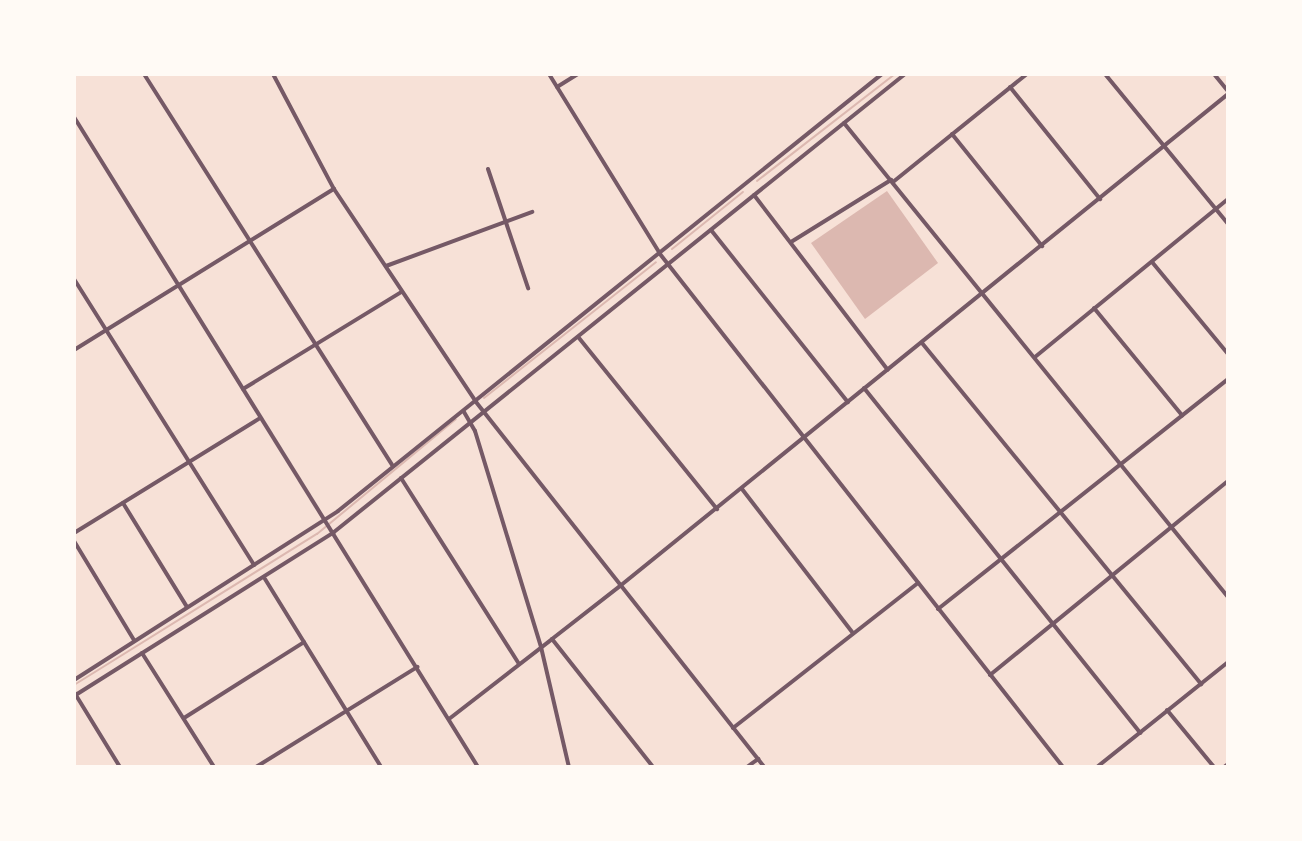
<!DOCTYPE html>
<style>
body{margin:0}
#map{position:relative;width:1302px;height:841px;overflow:hidden;background:#f7e1d7;font-family:Karla,sans-serif}
div>[style]{position:absolute}
.water>*{inset:0;background:#dcb8b0}
.stream>*{height:2px;margin:-1px;padding:0 1px;transform-origin:1px;border-radius:1px;background:#dcb8b0}
.minor>*{height:4px;margin:-2px;padding:0 2px;transform-origin:2px;border-radius:2px;background:#755966}
.tertiary>*{height:4px;margin:-2px;padding:0 2px;transform-origin:2px;border-radius:2px;background:#755966}
span{translate:-50% -50%;white-space:nowrap;text-align:center;line-height:1.15;-webkit-text-stroke:6px #fffaf5;paint-order:stroke}
.frame{position:absolute;inset:0;border:76px solid #fffaf5;pointer-events:none}
</style>
<div id="map">
<div class="water">
<div style="clip-path:polygon(887px 191px,938px 263px,865px 319px,811px 243px)"></div>
</div>
<div class="stream">
<div style="left:757px;top:181px;width:175px;rotate:-37.8deg"></div>
<div style="left:672px;top:249px;width:91px;rotate:-38.8deg"></div>
<div style="left:484px;top:398px;width:219px;rotate:-38.3deg"></div>
<div style="left:74px;top:685px;width:286px;rotate:-31.9deg"></div>
<div style="left:317px;top:534px;width:180px;rotate:-39.6deg"></div>
</div>
<div class="minor">
<div style="left:144px;top:74px;width:463px;rotate:57.6deg"></div>
<div style="left:549px;top:74px;width:211px;rotate:58.3deg"></div>
<div style="left:660px;top:254px;width:652px;rotate:51.85deg"></div>
<div style="left:1105px;top:74px;width:194px;rotate:50.6deg"></div>
<div style="left:1214px;top:74px;width:22px;rotate:51deg"></div>
<div style="left:557px;top:87px;width:25px;rotate:-32deg"></div>
<div style="left:1010px;top:87px;width:144px;rotate:51.2deg"></div>
<div style="left:74px;top:117px;width:765px;rotate:58.14deg"></div>
<div style="left:844px;top:123px;width:610px;rotate:50.99deg"></div>
<div style="left:952px;top:134px;width:144px;rotate:51.2deg"></div>
<div style="left:488px;top:169px;width:126px;rotate:71.4deg"></div>
<div style="left:893px;top:182px;width:172px;rotate:-38.9deg"></div>
<div style="left:754px;top:195px;width:220px;rotate:52.6deg"></div>
<div style="left:711px;top:230px;width:220px;rotate:51.5deg"></div>
<div style="left:791px;top:242px;width:118px;rotate:-31.8deg"></div>
<div style="left:1152px;top:262px;width:119px;rotate:50.4deg"></div>
<div style="left:386px;top:266px;width:156px;rotate:-20.3deg"></div>
<div style="left:74px;top:279px;width:338px;rotate:57.8deg"></div>
<div style="left:1094px;top:308px;width:139px;rotate:50.6deg"></div>
<div style="left:579px;top:338px;width:220px;rotate:51.1deg"></div>
<div style="left:922px;top:343px;width:441px;rotate:50.7deg"></div>
<div style="left:74px;top:350px;width:306px;rotate:-31.8deg"></div>
<div style="left:1035px;top:357px;width:249px;rotate:-39.3deg"></div>
<div style="left:864px;top:388px;width:442px;rotate:51.3deg"></div>
<div style="left:243px;top:389px;width:185px;rotate:-31.5deg"></div>
<div style="left:464px;top:412px;width:22px;rotate:60deg"></div>
<div style="left:475px;top:431px;width:226px;rotate:73deg"></div>
<div style="left:541px;top:647px;width:123px;rotate:76.9deg"></div>
<div style="left:401px;top:478px;width:220px;rotate:57.6deg"></div>
<div style="left:742px;top:489px;width:182px;rotate:52.4deg"></div>
<div style="left:123px;top:503px;width:122px;rotate:58.4deg"></div>
<div style="left:74px;top:533px;width:219px;rotate:-31.7deg"></div>
<div style="left:74px;top:541px;width:116px;rotate:58.8deg"></div>
<div style="left:265px;top:579px;width:221px;rotate:58.3deg"></div>
<div style="left:938px;top:609px;width:370px;rotate:-38.4deg"></div>
<div style="left:552px;top:639px;width:86px;rotate:-37.9deg"></div>
<div style="left:142px;top:653px;width:135px;rotate:57.7deg"></div>
<div style="left:990px;top:675px;width:307px;rotate:-39.2deg"></div>
<div style="left:74px;top:692px;width:88px;rotate:58.5deg"></div>
<div style="left:1167px;top:710px;width:74px;rotate:50.5deg"></div>
<div style="left:184px;top:718px;width:142px;rotate:-32.3deg"></div>
<div style="left:449px;top:719px;width:130px;rotate:-37.8deg"></div>
<div style="left:552px;top:639px;width:163px;rotate:51.7deg"></div>
<div style="left:733px;top:728px;width:235px;rotate:-38.1deg"></div>
<div style="left:256px;top:767px;width:190px;rotate:-31.8deg"></div>
<div style="left:747px;top:767px;width:14px;rotate:-36deg"></div>
<div style="left:1224px;top:767px;width:5px;rotate:-37deg"></div>
</div>
<div class="tertiary">
<div style="left:273px;top:74px;width:130px;rotate:62.1deg"></div>
<div style="left:334px;top:189px;width:256px;rotate:56.3deg"></div>
<div style="left:476px;top:402px;width:465px;rotate:51.7deg"></div>
<div style="left:620px;top:586px;width:782px;rotate:-38.98deg"></div>
<div style="left:74px;top:680px;width:313px;rotate:-32.6deg"></div>
<div style="left:338px;top:511px;width:698px;rotate:-38.78deg"></div>
<div style="left:74px;top:696px;width:307px;rotate:-32.2deg"></div>
<div style="left:334px;top:532px;width:732px;rotate:-38.73deg"></div>
<div style="left:1097px;top:767px;width:168px;rotate:-38.7deg"></div>
</div>
<div class="frame"></div>
</div>
